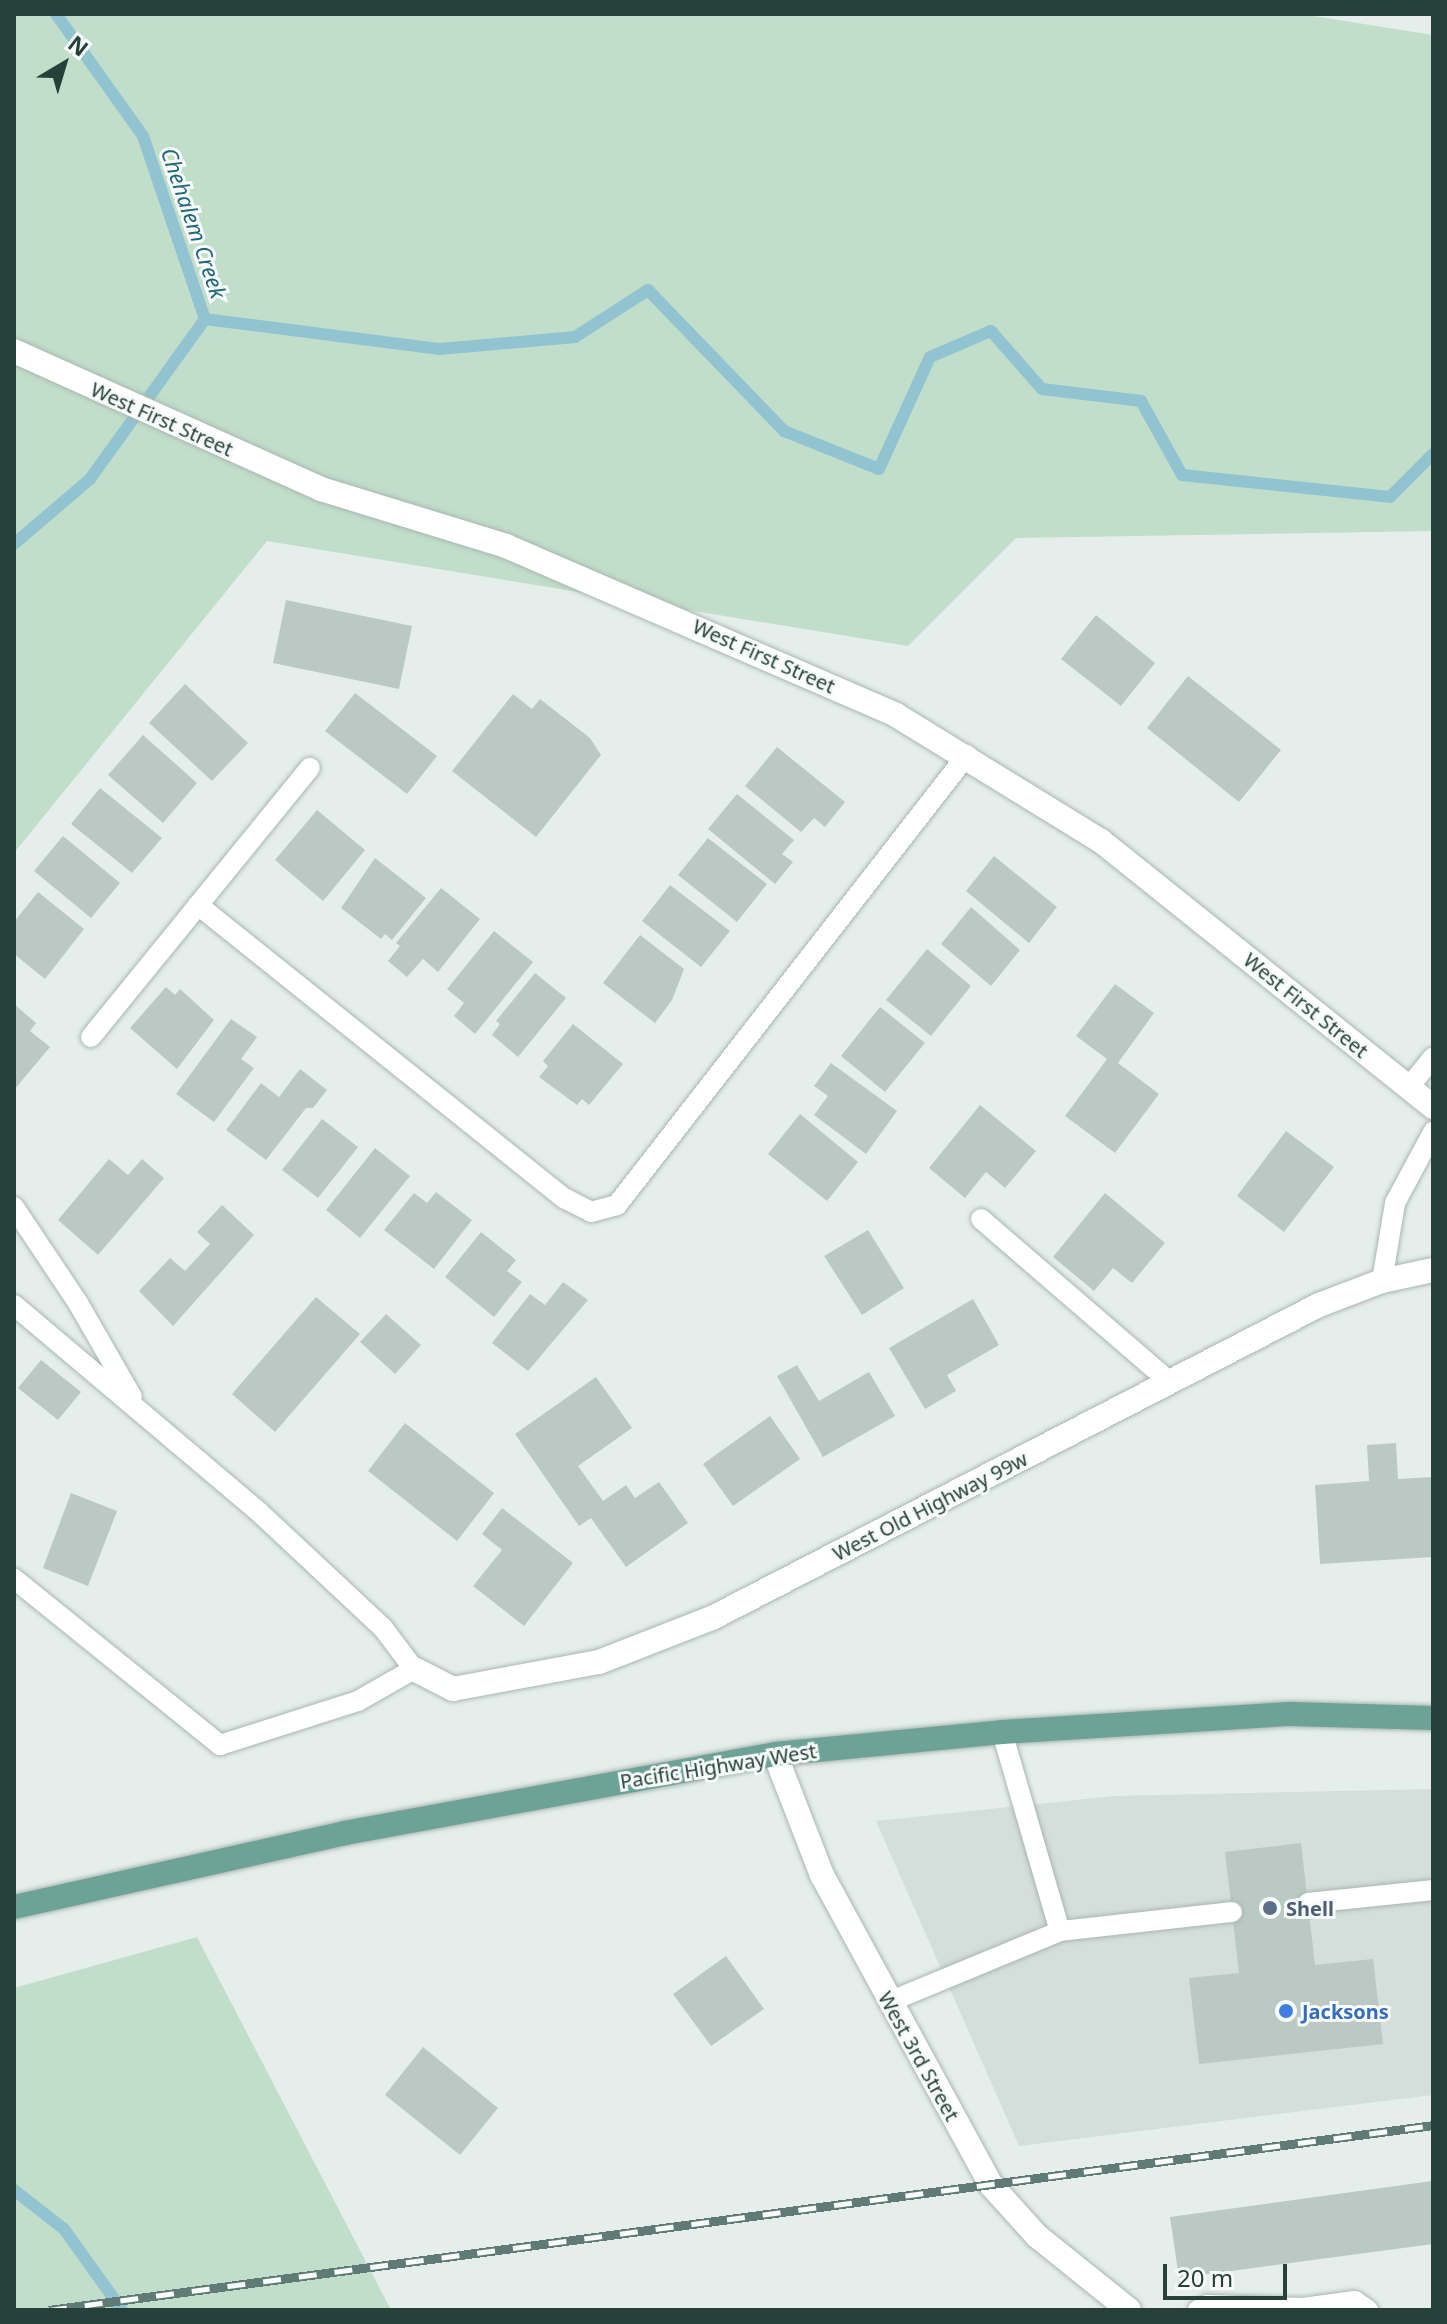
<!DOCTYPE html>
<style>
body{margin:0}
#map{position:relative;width:1447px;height:2324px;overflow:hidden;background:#e6eeeb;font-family:"Noto Sans",sans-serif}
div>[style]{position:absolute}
.built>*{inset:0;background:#d4deda}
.green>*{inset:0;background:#c1deca}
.stream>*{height:12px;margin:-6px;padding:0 6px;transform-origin:6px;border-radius:6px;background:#92c3d0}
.building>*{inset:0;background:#bbc9c4}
.roads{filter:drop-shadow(0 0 2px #a9b6b2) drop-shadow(0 0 2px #a9b6b2)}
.lane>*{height:20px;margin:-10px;padding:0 10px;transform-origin:10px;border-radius:10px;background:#fff}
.street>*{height:24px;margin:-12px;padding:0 12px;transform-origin:12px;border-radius:12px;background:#fff}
.secondary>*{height:24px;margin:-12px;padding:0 12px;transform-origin:12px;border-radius:12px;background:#fff}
.primary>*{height:24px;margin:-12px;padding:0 12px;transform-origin:12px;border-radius:12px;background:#6da297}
.rail>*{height:9px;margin-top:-4.5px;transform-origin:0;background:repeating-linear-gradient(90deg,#f7fbf9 0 18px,#607b75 0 36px);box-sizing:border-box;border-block:2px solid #607b75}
.dots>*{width:22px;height:22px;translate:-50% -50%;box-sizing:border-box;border:4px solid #f7fbf9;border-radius:50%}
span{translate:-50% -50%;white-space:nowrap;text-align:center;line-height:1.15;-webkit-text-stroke:6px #f7fbf9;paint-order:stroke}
.street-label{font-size:20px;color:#26403a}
.service-label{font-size:20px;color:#4e5e75;font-weight:700}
.left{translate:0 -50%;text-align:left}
.shop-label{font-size:20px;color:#366cbe;font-weight:700}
.water-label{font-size:22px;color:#21667a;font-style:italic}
.frame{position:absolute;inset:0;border:16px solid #26403a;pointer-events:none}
.north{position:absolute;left:24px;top:24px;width:80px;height:80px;-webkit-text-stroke:6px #f7fbf9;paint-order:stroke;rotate:38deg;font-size:22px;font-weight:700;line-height:32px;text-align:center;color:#26403a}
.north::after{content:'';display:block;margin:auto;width:28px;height:36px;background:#26403a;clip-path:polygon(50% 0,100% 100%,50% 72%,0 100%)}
.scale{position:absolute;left:1163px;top:2264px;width:124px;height:36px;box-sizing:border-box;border:4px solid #26403a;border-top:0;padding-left:10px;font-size:24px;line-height:28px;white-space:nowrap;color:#26403a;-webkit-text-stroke:6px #f7fbf9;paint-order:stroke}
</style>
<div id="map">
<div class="built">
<div style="clip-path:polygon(1433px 1789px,1433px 2095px,1019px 2146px,876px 1821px,1114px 1796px)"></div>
</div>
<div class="green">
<div style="clip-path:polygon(14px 14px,1301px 14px,1433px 35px,1433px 531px,1016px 538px,908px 646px,267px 541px,14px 853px)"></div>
<div style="clip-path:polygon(197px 1937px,391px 2310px,14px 2310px,14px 1988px)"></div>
</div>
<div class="stream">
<div style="left:56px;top:14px;width:150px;rotate:54.5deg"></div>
<div style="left:143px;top:136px;width:193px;rotate:71.3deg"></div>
<div style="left:205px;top:319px;width:237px;rotate:7.3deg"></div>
<div style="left:440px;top:349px;width:136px;rotate:-5.1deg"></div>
<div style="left:575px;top:337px;width:87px;rotate:-32.8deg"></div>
<div style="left:648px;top:290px;width:196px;rotate:46deg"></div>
<div style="left:784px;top:431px;width:102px;rotate:21.8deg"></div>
<div style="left:879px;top:469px;width:123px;rotate:-65.5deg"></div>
<div style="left:930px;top:357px;width:66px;rotate:-23.1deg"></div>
<div style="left:991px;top:331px;width:77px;rotate:48.7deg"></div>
<div style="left:1042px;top:389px;width:100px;rotate:6.9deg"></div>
<div style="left:1141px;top:401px;width:85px;rotate:61deg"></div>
<div style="left:1182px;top:475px;width:209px;rotate:6deg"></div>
<div style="left:1390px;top:497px;width:61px;rotate:-45deg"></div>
<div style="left:14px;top:544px;width:100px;rotate:-40.5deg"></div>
<div style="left:90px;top:479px;width:197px;rotate:-54.3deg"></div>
<div style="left:14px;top:2190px;width:63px;rotate:38deg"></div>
<div style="left:64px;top:2229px;width:100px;rotate:54.4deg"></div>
</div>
<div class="building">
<div style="clip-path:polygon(286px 600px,412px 626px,399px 689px,273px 663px)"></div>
<div style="clip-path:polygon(1096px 615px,1155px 663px,1121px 706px,1061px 659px)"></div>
<div style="clip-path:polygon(1188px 676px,1281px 750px,1239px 802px,1147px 728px)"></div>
<div style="clip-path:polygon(185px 684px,248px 743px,212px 781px,149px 723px)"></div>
<div style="clip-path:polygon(355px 693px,437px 756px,407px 794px,325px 731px)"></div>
<div style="clip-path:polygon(513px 694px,532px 709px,540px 699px,590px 738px,601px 755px,536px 837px,452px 771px)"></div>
<div style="clip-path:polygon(143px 735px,197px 783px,163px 823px,108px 775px)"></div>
<div style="clip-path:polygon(777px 747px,845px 802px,825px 827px,814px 818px,801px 832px,745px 786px)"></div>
<div style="clip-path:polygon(100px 788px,162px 838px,132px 873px,71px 824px)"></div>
<div style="clip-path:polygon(737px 794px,794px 840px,782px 854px,793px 862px,775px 884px,708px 829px)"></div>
<div style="clip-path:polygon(317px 810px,365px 850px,323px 901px,275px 860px)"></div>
<div style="clip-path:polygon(63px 836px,120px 883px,91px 918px,34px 871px)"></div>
<div style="clip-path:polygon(708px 838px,767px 884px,737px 922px,678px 875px)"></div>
<div style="clip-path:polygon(994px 856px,1057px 907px,1029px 943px,966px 891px)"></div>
<div style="clip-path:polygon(375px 858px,426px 898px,392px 940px,385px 934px,381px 939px,341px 908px)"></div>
<div style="clip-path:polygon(670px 885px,730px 931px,701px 967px,642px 921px)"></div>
<div style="clip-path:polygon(441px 888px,480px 919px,438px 972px,423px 959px,407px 977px,388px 961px,400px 946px,396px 943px)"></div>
<div style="clip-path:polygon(38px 892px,84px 929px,45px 979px,14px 954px,14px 922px)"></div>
<div style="clip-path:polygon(971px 907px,1020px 950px,991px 986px,941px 944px)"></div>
<div style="clip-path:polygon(494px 931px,533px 962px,475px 1034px,454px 1016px,464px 1003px,447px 989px)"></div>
<div style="clip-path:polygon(640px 935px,684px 969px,672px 1000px,655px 1023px,603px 983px)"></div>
<div style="clip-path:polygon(927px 949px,971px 986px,931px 1036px,886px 1000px)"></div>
<div style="clip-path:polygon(535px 973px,566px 998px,518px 1057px,492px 1035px,500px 1024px,496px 1021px)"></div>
<div style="clip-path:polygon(1115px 984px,1154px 1013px,1118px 1063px,1159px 1094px,1115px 1153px,1065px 1116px,1107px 1059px,1076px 1036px)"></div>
<div style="clip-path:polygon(166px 987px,175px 995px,180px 989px,214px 1020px,177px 1069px,130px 1028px)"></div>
<div style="clip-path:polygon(14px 1004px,36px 1023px,30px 1031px,50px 1047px,14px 1090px)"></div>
<div style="clip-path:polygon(880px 1007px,925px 1043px,885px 1092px,841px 1056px)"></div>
<div style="clip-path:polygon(231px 1019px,257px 1037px,241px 1059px,254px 1068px,214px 1122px,176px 1094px)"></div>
<div style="clip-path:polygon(573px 1024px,623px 1064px,589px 1105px,582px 1099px,577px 1105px,539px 1077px,548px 1066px,543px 1061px)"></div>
<div style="clip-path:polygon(831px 1063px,897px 1111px,866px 1154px,814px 1115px,828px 1096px,814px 1086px)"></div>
<div style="clip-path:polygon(300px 1069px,327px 1090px,313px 1108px,306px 1108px,266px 1160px,226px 1130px,261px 1083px,279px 1097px)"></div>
<div style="clip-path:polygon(980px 1105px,1036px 1151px,1005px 1188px,986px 1172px,965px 1198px,929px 1168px)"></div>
<div style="clip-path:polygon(800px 1114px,858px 1162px,827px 1201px,768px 1154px)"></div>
<div style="clip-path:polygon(322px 1119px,358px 1147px,318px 1198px,282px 1170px)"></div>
<div style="clip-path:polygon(1286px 1131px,1334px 1167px,1284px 1232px,1237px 1196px)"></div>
<div style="clip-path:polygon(375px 1148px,410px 1176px,360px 1238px,326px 1210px)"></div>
<div style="clip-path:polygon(109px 1159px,128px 1175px,142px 1159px,164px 1178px,98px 1255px,58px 1220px)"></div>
<div style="clip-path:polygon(436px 1192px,472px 1220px,434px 1269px,384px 1230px,414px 1193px,427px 1203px)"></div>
<div style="clip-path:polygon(1105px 1193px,1165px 1243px,1132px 1283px,1113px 1268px,1094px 1291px,1053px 1257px)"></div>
<div style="clip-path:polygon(222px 1205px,254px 1235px,173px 1326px,139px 1291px,170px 1258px,185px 1271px,210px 1244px,197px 1232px)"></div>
<div style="clip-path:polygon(868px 1230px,904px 1288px,862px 1315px,824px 1256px)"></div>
<div style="clip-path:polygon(481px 1232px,516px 1260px,507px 1271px,522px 1282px,494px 1317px,445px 1277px)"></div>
<div style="clip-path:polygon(563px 1282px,588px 1300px,528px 1371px,492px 1343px,530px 1294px,545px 1305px)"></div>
<div style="clip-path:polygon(316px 1297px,360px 1334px,275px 1432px,232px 1394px)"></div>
<div style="clip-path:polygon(973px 1299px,999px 1345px,947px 1375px,956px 1391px,925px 1409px,889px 1348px)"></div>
<div style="clip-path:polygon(386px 1314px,421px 1345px,395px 1374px,360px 1342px)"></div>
<div style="clip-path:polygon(41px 1360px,81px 1392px,58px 1420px,18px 1388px)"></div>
<div style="clip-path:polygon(797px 1365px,819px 1401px,869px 1372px,895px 1416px,823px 1457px,777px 1376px)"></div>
<div style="clip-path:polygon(596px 1377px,632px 1428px,578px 1466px,603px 1501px,626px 1485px,635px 1498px,659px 1482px,688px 1523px,626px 1567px,591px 1518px,579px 1526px,515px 1434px)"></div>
<div style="clip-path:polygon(770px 1416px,800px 1459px,733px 1506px,703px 1464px)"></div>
<div style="clip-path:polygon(405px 1423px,494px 1493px,457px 1541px,368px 1471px)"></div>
<div style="clip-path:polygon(1396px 1443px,1398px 1479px,1433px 1477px,1433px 1557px,1320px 1564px,1315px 1485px,1369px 1481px,1367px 1445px)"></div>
<div style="clip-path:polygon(71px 1493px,117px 1511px,88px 1586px,43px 1568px)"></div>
<div style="clip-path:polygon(502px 1508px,573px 1563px,524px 1626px,473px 1586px,502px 1550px,482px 1534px)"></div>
<div style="clip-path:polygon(1301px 1843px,1315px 1965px,1373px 1959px,1383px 2044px,1199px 2064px,1189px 1978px,1239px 1973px,1225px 1852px)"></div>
<div style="clip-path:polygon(726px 1956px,764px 2009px,711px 2046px,673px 1994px)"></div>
<div style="clip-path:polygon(423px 2047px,498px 2108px,460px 2155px,385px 2095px)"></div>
<div style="clip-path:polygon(1432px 2181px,1433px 2244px,1179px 2278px,1170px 2217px)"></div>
</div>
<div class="roads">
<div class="lane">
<div style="left:198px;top:905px;width:469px;rotate:38.7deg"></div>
<div style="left:564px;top:1198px;width:30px;rotate:27deg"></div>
<div style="left:591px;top:1212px;width:27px;rotate:-15deg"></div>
<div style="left:617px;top:1205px;width:570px;rotate:-52.13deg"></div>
<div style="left:91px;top:1037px;width:347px;rotate:-50.9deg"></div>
<div style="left:1409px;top:1087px;width:38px;rotate:-51deg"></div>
<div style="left:14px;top:1207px;width:115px;rotate:56.3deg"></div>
<div style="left:78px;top:1303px;width:108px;rotate:60.1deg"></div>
<div style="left:981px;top:1219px;width:250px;rotate:40.8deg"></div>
<div style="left:1382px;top:1281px;width:79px;rotate:-80.5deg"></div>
<div style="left:1395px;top:1203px;width:81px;rotate:-61.8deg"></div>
<div style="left:14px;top:1305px;width:321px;rotate:40.2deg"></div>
<div style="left:259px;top:1512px;width:170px;rotate:43.1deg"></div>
<div style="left:383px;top:1628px;width:51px;rotate:52.9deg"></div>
<div style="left:414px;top:1669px;width:64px;rotate:150.3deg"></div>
<div style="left:358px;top:1701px;width:145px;rotate:162.3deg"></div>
<div style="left:220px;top:1745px;width:265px;rotate:-141.1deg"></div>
<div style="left:1002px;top:1732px;width:207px;rotate:73.8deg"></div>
<div style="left:1308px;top:1903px;width:126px;rotate:-5.9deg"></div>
<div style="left:889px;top:2002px;width:185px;rotate:-22.5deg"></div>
<div style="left:1060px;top:1931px;width:173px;rotate:-6.3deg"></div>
<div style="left:1198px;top:2310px;width:10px;rotate:-29deg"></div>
<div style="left:1207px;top:2305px;width:96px;rotate:1.8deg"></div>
<div style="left:1303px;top:2308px;width:52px;rotate:-7.7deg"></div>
<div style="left:1355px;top:2301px;width:16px;rotate:35deg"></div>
</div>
<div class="street">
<div style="left:414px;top:1669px;width:44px;rotate:27.1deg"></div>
<div style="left:453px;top:1689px;width:148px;rotate:-10.5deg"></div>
<div style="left:599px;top:1662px;width:121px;rotate:-21.3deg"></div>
<div style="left:712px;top:1618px;width:683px;rotate:-27.28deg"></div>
<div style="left:1319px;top:1305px;width:67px;rotate:-20.9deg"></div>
<div style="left:1382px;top:1281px;width:52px;rotate:-12.2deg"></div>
</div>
<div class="secondary">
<div style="left:14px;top:351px;width:337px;rotate:24.2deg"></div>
<div style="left:321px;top:489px;width:194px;rotate:17.1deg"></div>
<div style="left:506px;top:546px;width:425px;rotate:23.4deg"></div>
<div style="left:896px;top:715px;width:241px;rotate:31.6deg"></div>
<div style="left:1101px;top:841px;width:425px;rotate:38.7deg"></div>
<div style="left:775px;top:1754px;width:130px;rotate:68.8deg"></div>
<div style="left:822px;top:1875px;width:353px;rotate:61.4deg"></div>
<div style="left:991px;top:2185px;width:69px;rotate:48deg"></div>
<div style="left:1037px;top:2236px;width:118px;rotate:38.8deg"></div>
</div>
<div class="primary">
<div style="left:14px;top:1907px;width:339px;rotate:-12.6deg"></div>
<div style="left:345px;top:1833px;width:437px;rotate:-10.4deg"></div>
<div style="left:775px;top:1754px;width:228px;rotate:-5.5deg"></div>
<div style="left:1002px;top:1732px;width:289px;rotate:-3.6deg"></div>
<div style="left:1290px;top:1714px;width:143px;rotate:1.6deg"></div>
</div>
</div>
<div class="rail">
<div style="left:49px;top:2310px;width:1396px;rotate:-7.61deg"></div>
</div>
<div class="dots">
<div style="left:1270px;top:1908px;background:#5c6f8a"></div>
<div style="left:1286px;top:2011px;background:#3f7fe0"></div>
</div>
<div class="street-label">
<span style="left:162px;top:419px;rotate:24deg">West First Street</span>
<span style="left:764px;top:656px;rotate:24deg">West First Street</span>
<span style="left:1306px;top:1005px;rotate:39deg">West First Street</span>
<span style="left:930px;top:1506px;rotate:-27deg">West Old Highway 99w</span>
<span style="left:718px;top:1766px;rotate:-9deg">Pacific Highway West</span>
<span style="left:919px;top:2056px;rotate:61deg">West 3rd Street</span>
</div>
<div class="service-label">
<span class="left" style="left:1286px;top:1908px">Shell</span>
</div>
<div class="shop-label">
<span class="left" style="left:1302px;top:2011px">Jacksons</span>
</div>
<div class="water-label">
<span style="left:194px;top:223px;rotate:71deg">Chehalem Creek</span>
</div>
<div class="frame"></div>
<div class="north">N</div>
<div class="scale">20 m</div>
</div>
